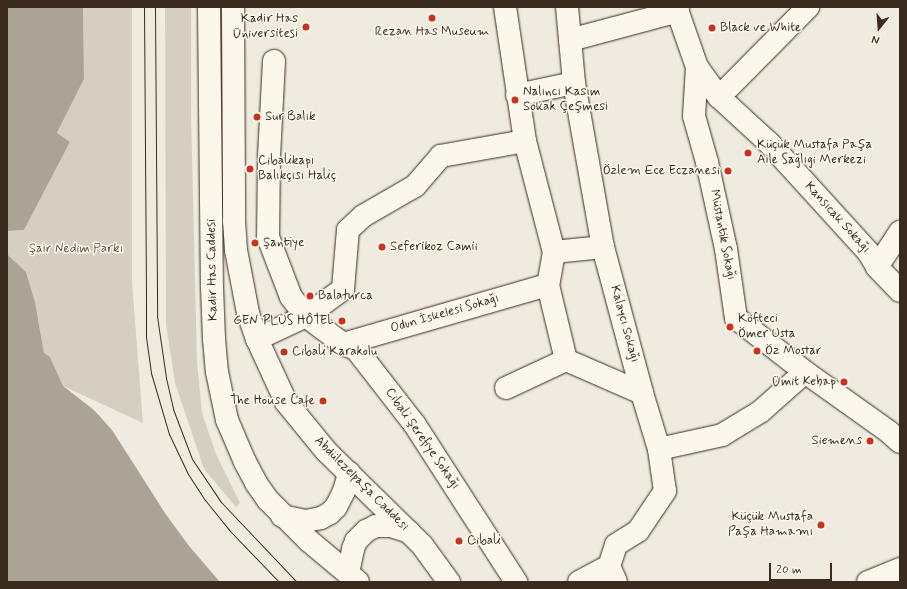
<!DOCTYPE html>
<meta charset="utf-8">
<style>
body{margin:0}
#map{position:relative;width:907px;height:589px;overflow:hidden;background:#f0ebe0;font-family:Mynerve,sans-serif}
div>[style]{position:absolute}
.green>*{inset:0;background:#d5cec3}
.water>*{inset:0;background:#aca397}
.roads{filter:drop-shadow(0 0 1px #3b2a1e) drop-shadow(0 0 1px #3b2a1e)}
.minor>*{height:22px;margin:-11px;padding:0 11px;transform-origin:11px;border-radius:11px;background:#fbf7ec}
.major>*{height:22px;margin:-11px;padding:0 11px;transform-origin:11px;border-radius:11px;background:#fbf7ec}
.tram>*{height:1px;margin:-0.5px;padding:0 0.5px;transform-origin:0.5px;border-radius:0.5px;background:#3b2a1e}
.dots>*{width:11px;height:11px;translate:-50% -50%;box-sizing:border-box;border:2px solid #fbf7ec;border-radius:50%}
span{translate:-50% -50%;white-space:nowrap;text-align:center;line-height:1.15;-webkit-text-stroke:3px #fbf7ec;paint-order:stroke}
.poi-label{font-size:13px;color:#3b2a1e}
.right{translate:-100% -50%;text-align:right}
.left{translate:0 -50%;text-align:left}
.street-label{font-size:13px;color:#3b2a1e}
.park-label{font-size:13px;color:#625347}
.frame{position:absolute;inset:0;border:8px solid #3b2a1e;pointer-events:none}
.north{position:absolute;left:859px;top:8px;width:40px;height:40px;-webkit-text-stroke:3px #fbf7ec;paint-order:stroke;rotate:197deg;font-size:11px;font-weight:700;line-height:16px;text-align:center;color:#3b2a1e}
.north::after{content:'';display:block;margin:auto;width:14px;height:18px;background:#3b2a1e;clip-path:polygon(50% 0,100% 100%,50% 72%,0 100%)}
.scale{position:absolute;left:769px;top:563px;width:63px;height:18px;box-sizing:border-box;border:2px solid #3b2a1e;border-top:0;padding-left:5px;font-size:12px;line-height:14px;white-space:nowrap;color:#3b2a1e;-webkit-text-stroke:3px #fbf7ec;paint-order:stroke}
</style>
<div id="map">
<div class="green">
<div style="clip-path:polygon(83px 7px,132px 7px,132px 282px,143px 423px,63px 386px,50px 357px,44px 353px,35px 302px,26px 272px,7px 254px,7px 231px,24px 230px,70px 142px,57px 134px,84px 79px)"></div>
<div style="clip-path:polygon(165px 7px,191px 7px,191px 113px,197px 362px,202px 413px,216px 454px,240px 503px,236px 507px,204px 469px,175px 383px,166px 324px)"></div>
</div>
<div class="water">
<div style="clip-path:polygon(7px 7px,83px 7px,84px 79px,57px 133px,70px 142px,24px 230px,7px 231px)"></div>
<div style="clip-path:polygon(7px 254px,26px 272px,35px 302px,44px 353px,50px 357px,63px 386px,94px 410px,112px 430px,165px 513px,189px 546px,220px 582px,7px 582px)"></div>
</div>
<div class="roads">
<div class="minor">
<div style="left:505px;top:7px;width:135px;rotate:81.5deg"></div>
<div style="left:525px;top:141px;width:115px;rotate:75.4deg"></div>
<div style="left:554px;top:252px;width:34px;rotate:100deg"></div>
<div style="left:548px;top:285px;width:77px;rotate:76.5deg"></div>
<div style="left:566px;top:360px;width:83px;rotate:23.5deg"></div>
<div style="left:567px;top:7px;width:76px;rotate:84.7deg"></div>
<div style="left:574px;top:83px;width:167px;rotate:80deg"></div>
<div style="left:603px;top:247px;width:151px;rotate:75deg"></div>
<div style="left:642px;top:393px;width:59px;rotate:73.1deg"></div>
<div style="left:659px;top:449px;width:42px;rotate:81.9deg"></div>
<div style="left:665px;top:491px;width:48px;rotate:124deg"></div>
<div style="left:638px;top:531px;width:26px;rotate:148deg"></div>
<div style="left:616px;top:545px;width:22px;rotate:108deg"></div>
<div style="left:609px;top:566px;width:17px;rotate:66deg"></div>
<div style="left:676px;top:7px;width:64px;rotate:70.7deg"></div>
<div style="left:697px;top:67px;width:37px;rotate:54deg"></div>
<div style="left:719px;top:97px;width:68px;rotate:42.6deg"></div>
<div style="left:769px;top:143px;width:149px;rotate:47.7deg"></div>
<div style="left:869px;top:253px;width:16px;rotate:60deg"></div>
<div style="left:877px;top:267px;width:33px;rotate:46deg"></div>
<div style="left:570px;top:40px;width:112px;rotate:-15deg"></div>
<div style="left:274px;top:61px;width:97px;rotate:93deg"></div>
<div style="left:269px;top:158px;width:79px;rotate:90.7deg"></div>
<div style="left:268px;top:237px;width:64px;rotate:69deg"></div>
<div style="left:291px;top:297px;width:24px;rotate:52deg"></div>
<div style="left:306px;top:316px;width:46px;rotate:37.1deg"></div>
<div style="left:343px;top:344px;width:14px;rotate:21deg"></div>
<div style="left:356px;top:349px;width:96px;rotate:52.2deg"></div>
<div style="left:415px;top:425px;width:187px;rotate:57.2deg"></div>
<div style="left:697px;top:67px;width:49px;rotate:93.5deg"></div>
<div style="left:694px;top:116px;width:48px;rotate:74.2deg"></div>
<div style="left:707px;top:162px;width:89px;rotate:77.7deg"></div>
<div style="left:726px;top:249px;width:70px;rotate:81.8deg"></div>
<div style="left:736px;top:318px;width:88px;rotate:38deg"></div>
<div style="left:805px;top:372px;width:103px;rotate:35.5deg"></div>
<div style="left:889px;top:432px;width:15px;rotate:42deg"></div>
<div style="left:517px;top:95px;width:58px;rotate:-11.9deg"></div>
<div style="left:719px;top:97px;width:127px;rotate:-45.3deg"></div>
<div style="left:554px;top:252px;width:49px;rotate:-5.8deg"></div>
<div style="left:877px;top:267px;width:42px;rotate:-56.7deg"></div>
<div style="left:257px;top:339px;width:54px;rotate:-25.1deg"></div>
<div style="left:306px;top:316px;width:46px;rotate:-36.1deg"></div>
<div style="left:343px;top:289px;width:59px;rotate:-85.2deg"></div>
<div style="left:348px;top:230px;width:21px;rotate:-43deg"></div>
<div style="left:363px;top:216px;width:60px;rotate:-30deg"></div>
<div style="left:415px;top:186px;width:40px;rotate:-49deg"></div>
<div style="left:441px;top:156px;width:85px;rotate:-10.1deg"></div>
<div style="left:343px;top:344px;width:213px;rotate:-16.1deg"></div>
<div style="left:506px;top:388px;width:66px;rotate:-25deg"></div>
<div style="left:659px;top:449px;width:65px;rotate:-12.5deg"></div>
<div style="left:722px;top:435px;width:44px;rotate:-31.2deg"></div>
<div style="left:760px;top:412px;width:60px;rotate:-41.6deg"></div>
<div style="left:579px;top:582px;width:34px;rotate:-28deg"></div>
<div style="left:868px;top:582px;width:35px;rotate:-22deg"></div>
</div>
<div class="major">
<div style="left:209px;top:7px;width:280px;rotate:89.4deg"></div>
<div style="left:212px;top:287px;width:52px;rotate:87.8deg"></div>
<div style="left:214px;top:339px;width:33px;rotate:85deg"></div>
<div style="left:217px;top:372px;width:49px;rotate:78.2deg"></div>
<div style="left:227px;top:420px;width:46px;rotate:66.8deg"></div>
<div style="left:245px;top:462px;width:24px;rotate:62deg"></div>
<div style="left:256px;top:483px;width:21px;rotate:55deg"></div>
<div style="left:268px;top:500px;width:57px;rotate:45deg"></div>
<div style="left:308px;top:540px;width:65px;rotate:40deg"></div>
<div style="left:233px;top:7px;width:214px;rotate:89.7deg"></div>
<div style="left:234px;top:221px;width:29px;rotate:86deg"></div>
<div style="left:236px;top:250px;width:64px;rotate:79.2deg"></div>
<div style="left:248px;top:313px;width:28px;rotate:71deg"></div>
<div style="left:257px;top:339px;width:69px;rotate:65.3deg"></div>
<div style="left:286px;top:402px;width:63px;rotate:50.8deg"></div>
<div style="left:326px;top:451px;width:134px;rotate:44.4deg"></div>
<div style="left:422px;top:545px;width:46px;rotate:53.9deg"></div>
<div style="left:282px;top:516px;width:25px;rotate:12deg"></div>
<div style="left:306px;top:521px;width:15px;rotate:-11deg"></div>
<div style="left:321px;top:518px;width:10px;rotate:-29deg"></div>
<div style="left:330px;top:513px;width:8px;rotate:-45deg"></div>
<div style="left:336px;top:507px;width:18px;rotate:-63deg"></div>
<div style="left:344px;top:491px;width:19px;rotate:-74deg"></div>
<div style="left:348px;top:573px;width:25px;rotate:-78deg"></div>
<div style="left:353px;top:549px;width:9px;rotate:-69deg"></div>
<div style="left:356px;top:541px;width:14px;rotate:-45deg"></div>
<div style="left:366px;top:531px;width:11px;rotate:-27deg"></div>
<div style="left:376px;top:526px;width:15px"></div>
<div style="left:391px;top:526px;width:19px;rotate:18deg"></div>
</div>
</div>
<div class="tram">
<div style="left:144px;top:7px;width:294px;rotate:89.6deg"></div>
<div style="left:146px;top:301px;width:36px;rotate:90deg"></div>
<div style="left:146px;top:337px;width:36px;rotate:82deg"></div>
<div style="left:151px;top:373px;width:64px;rotate:73.6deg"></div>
<div style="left:169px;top:434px;width:44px;rotate:64.6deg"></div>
<div style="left:188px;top:474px;width:31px;rotate:57deg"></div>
<div style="left:205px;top:500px;width:40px;rotate:51deg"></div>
<div style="left:230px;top:531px;width:71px;rotate:46.1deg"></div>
<div style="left:155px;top:7px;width:309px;rotate:89.6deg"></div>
<div style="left:157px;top:316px;width:63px;rotate:81.7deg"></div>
<div style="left:166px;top:378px;width:32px;rotate:77deg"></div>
<div style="left:173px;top:409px;width:53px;rotate:69.2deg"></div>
<div style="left:192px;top:459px;width:52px;rotate:56deg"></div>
<div style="left:221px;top:502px;width:110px;rotate:46.5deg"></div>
</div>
<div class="dots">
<div style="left:432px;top:18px;background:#c8321e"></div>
<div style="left:306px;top:27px;background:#c8321e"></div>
<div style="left:712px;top:28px;background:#c8321e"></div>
<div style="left:515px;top:100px;background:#c8321e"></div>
<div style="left:257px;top:117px;background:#c8321e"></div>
<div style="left:748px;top:153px;background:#c8321e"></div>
<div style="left:250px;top:169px;background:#c8321e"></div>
<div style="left:728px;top:171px;background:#c8321e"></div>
<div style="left:255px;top:243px;background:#c8321e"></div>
<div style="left:382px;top:247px;background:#c8321e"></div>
<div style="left:310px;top:296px;background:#c8321e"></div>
<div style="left:342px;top:321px;background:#c8321e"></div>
<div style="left:730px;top:327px;background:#c8321e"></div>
<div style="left:757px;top:351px;background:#c8321e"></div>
<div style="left:284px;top:352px;background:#c8321e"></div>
<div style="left:844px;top:382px;background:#c8321e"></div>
<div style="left:323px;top:401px;background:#c8321e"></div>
<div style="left:870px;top:441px;background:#c8321e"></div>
<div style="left:821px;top:525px;background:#c8321e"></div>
<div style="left:459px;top:541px;background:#c8321e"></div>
</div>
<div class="poi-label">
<span class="right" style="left:298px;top:27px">Kadir Has<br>Üniversitesi</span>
<span class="left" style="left:720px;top:28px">Black ve White</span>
<span style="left:432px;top:32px">Rezan Has Museum</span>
<span class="left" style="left:523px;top:100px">Nalıncı Kasım<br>Sokak Çeşmesi</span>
<span class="left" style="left:265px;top:117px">Sur Balık</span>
<span class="left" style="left:757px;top:153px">Küçük Mustafa Paşa<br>Aile Sağlıgi Merkezi</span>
<span class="left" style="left:258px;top:169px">Cibalikapı<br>Balıkçısı Haliç</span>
<span class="right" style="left:720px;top:171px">Özlem Ece Eczanesi</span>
<span class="left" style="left:263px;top:243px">Şantiye</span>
<span class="left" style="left:390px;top:247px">Seferikoz Camii</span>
<span class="left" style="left:318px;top:296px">Balaturca</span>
<span class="left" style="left:738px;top:327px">Köfteci<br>Ömer Usta</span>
<span class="right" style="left:334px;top:321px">GEN PLUS HÔTEL</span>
<span class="left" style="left:765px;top:351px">Öz Mostar</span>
<span class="left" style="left:292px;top:352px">Cibali Karakolu</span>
<span class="right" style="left:836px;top:382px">Ümit Kebap</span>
<span class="right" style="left:315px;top:401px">The House Cafe</span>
<span class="right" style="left:862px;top:441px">Siemens</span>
<span class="right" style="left:813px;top:525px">Küçük Mustafa<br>Paşa Hamamı</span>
<span class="left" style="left:467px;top:541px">Cibali</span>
</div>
<div class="street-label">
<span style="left:837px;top:218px;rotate:48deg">Kansıcak Sokağı</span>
<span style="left:722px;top:235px;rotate:79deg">Müstantik Sokağı</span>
<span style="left:213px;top:270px;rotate:-91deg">Kadir Has Caddesi</span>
<span style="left:445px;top:314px;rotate:-16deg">Odun İskelesi Sokağı</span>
<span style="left:624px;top:324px;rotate:75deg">Kalaycı Sokağı</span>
<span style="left:422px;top:439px;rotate:55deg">Cibali Şerefiye Sokağı</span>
<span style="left:361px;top:484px;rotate:45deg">Abdülezelpaşa Caddesi</span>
</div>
<div class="park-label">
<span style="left:76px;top:249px">Şair Nedim Parkı</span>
</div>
<div class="frame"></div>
<div class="north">N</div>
<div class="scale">20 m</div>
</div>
